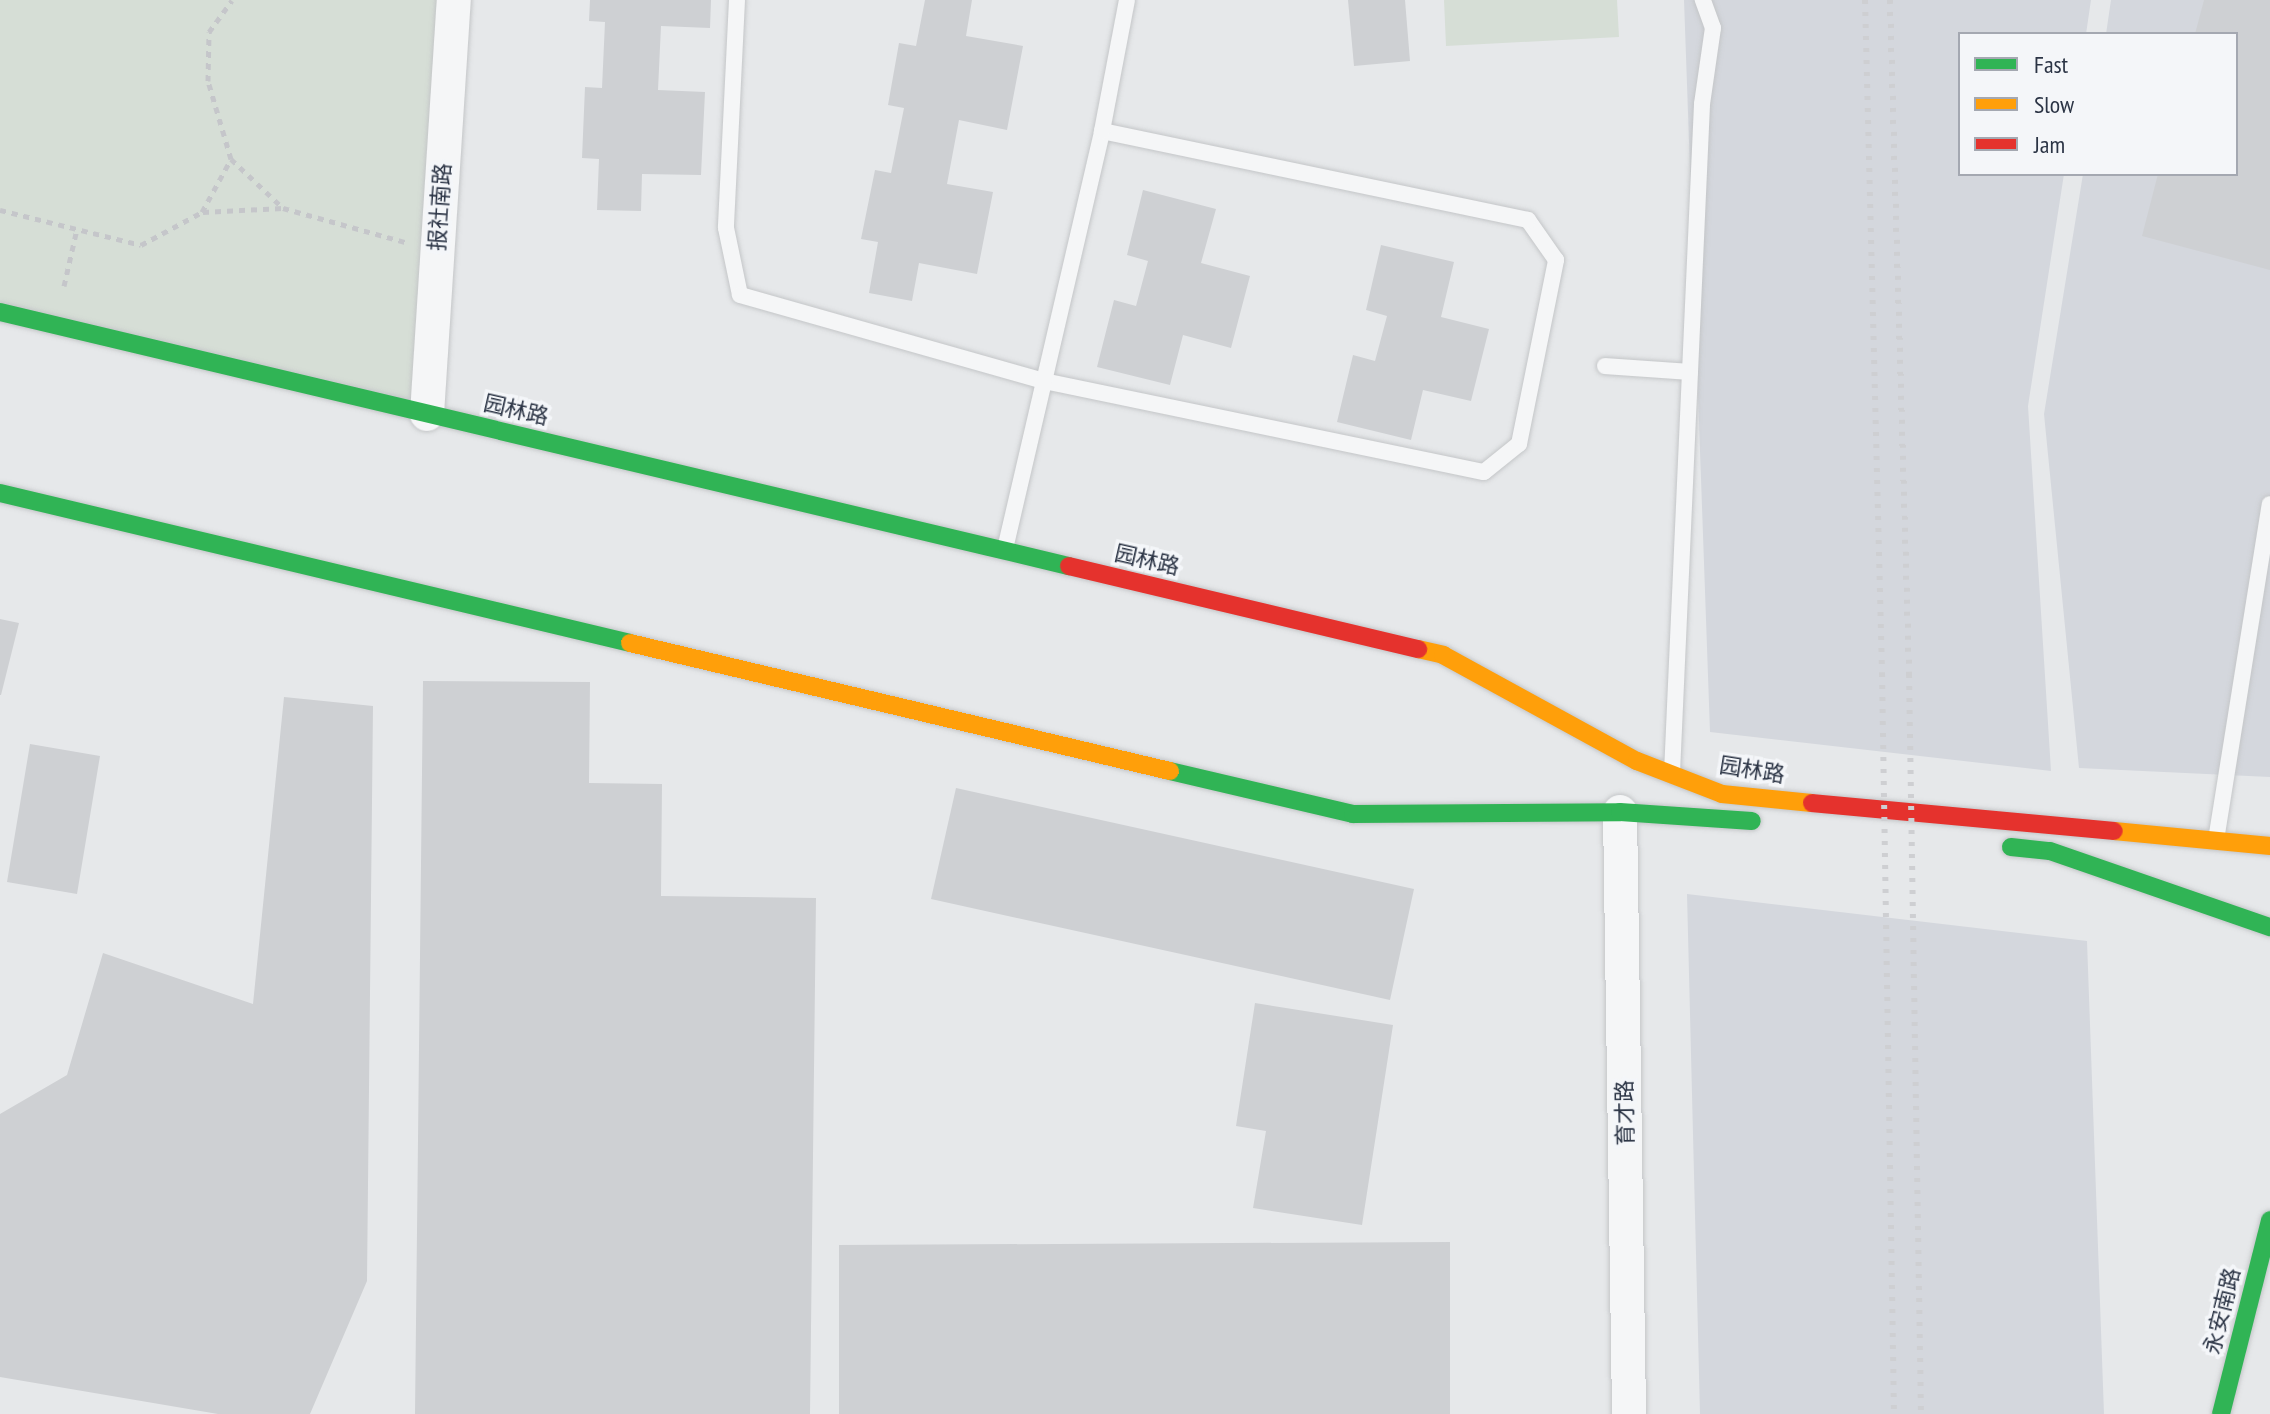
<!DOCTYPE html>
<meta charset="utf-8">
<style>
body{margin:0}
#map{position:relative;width:2270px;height:1414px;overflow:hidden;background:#e6e8ea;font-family:"PT Sans Narrow","Noto Sans SC",sans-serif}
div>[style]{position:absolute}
.built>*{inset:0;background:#d4d7dd}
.green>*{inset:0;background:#d6ded6}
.building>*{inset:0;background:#ced0d3}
.path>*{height:5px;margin-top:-2.5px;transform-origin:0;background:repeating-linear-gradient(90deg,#c5c6ca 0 6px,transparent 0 12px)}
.roads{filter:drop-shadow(0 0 2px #c4c6c8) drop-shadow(0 0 2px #c4c6c8)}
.lane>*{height:16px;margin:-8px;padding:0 8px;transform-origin:8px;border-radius:8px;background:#f5f6f7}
.street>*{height:34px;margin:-17px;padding:0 17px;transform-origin:17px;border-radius:17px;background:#f5f6f7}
.fast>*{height:18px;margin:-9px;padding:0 9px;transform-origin:9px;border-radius:9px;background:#30b455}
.slow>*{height:18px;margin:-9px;padding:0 9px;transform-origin:9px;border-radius:9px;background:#ff9f0a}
.jam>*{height:18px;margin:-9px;padding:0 9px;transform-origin:9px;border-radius:9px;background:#e5322d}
.rail>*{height:6px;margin-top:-3px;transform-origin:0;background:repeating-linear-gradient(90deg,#cecfd2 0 4px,transparent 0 12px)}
span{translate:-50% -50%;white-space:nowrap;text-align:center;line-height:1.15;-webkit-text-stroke:7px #f4f6f9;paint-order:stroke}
.street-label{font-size:22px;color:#2b3445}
.legend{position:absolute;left:1958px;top:32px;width:280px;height:144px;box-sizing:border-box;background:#f4f6f9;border:2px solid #a4a8b1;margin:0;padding:10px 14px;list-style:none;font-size:24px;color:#2b3445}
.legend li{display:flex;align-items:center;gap:16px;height:40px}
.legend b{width:40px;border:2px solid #a4a8b1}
</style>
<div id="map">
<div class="built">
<div style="clip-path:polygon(1684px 0,2091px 0,2086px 34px,1960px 34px,1960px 174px,2064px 174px,2028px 406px,2051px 771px,1710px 732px)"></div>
<div style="clip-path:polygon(2111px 0,2270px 0,2270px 777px,2079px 768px,2044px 414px,2083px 174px,2236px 174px,2236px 34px,2106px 34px)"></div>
<div style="clip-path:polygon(1687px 894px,2087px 941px,2104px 1414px,1700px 1414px)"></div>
</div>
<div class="green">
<div style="clip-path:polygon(0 0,454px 0,427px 414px,0 312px)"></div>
<div style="clip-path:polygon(1444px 0,1617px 0,1619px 37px,1446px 46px)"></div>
</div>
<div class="building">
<div style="clip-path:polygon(590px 0,711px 0,710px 28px,661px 26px,658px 90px,705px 92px,701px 175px,642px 174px,641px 211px,597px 210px,599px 159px,582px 158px,585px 87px,602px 88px,605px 22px,589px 21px)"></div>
<div style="clip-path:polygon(925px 0,972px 0,966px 36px,1023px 46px,1007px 130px,959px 120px,947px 184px,993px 192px,977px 274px,919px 263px,912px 301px,869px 293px,878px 242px,861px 239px,875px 170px,891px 173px,904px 108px,888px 105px,899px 43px,916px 46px)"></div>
<div style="clip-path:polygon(1348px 0,1405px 0,1410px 61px,1354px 66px)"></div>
<div style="clip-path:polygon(2204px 0,2270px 0,2270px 270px,2142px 236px,2158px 174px,2236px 174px,2236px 34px,2195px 34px)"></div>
<div style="clip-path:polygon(1143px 190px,1216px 209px,1201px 263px,1250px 276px,1231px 348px,1183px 335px,1170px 385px,1097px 367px,1114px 300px,1136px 306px,1148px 261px,1127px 255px)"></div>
<div style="clip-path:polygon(1381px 245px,1454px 262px,1441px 317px,1489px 329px,1471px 401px,1423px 390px,1411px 440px,1337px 422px,1353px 355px,1375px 361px,1387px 316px,1366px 310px)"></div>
<div style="clip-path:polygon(0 619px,19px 623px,1px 695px,0 695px)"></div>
<div style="clip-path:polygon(423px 681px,590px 682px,589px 783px,662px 784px,661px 896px,816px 898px,810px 1414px,415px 1414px)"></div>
<div style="clip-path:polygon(284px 697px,373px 706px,367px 1281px,310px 1414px,218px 1414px,0 1377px,0 1114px,67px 1075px,103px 953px,253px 1004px)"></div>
<div style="clip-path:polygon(30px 744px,100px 756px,77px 894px,7px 882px)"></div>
<div style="clip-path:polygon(956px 788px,1414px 889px,1390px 1000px,931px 899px)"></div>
<div style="clip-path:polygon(1255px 1003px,1393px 1025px,1362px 1225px,1253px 1208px,1266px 1131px,1236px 1126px)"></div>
<div style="clip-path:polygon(1450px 1242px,1450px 1414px,839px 1414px,839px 1245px)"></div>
</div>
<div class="path">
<div style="left:231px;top:159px;width:70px;rotate:43.3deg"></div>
<div style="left:0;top:210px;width:145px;rotate:13.9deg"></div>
<div style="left:141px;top:245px;width:69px;rotate:-28.4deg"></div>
<div style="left:202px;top:212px;width:60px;rotate:-61.3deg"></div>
<div style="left:231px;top:159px;width:81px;rotate:-106.4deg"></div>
<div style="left:208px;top:81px;width:49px;rotate:-88.8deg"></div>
<div style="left:209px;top:32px;width:39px;rotate:-54deg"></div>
<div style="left:203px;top:212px;width:80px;rotate:-2.9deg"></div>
<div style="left:283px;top:208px;width:127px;rotate:15.6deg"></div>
<div style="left:64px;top:286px;width:58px;rotate:-77.2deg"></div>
</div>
<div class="roads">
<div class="lane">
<div style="left:737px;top:0;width:228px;rotate:92.8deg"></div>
<div style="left:726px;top:228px;width:68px;rotate:78.2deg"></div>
<div style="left:740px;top:295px;width:316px;rotate:15.8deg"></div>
<div style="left:1044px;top:381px;width:449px;rotate:11.7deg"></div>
<div style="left:1484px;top:472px;width:45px;rotate:-38.7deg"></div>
<div style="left:1519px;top:444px;width:188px;rotate:-78.6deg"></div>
<div style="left:1556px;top:260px;width:49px;rotate:-125deg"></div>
<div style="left:1528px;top:220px;width:435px;rotate:-168.2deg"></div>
<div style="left:1605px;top:366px;width:85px;rotate:4deg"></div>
<div style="left:1005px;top:549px;width:429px;rotate:-76.9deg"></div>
<div style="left:1102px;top:131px;width:133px;rotate:-79.2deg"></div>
<div style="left:1672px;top:773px;width:670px;rotate:-87.43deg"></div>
<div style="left:1702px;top:104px;width:77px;rotate:-81.8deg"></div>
<div style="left:1713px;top:28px;width:30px;rotate:-110deg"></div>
<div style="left:2216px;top:840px;width:340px;rotate:-80.9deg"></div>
</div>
<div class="street">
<div style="left:427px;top:414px;width:415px;rotate:-86.3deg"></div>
<div style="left:1620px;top:812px;width:602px;rotate:89.14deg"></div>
</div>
<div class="fast">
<div style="left:0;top:312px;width:1099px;rotate:13.37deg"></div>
<div style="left:0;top:493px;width:648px;rotate:13.39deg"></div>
<div style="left:1170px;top:771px;width:188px;rotate:13.2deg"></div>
<div style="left:1353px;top:814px;width:267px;rotate:-0.4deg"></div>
<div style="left:1620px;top:812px;width:132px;rotate:3.9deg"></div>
<div style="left:2011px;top:847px;width:39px;rotate:6deg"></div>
<div style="left:2050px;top:851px;width:233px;rotate:19.1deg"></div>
<div style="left:2221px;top:1414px;width:200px;rotate:-75.8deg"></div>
</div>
<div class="slow">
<div style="left:630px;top:643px;width:555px;rotate:13.34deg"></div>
<div style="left:1418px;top:649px;width:26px;rotate:13deg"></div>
<div style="left:1443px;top:655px;width:221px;rotate:28.7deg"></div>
<div style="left:1637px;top:761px;width:91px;rotate:21.2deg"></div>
<div style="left:1722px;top:794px;width:90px;rotate:5.7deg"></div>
<div style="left:2114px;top:831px;width:157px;rotate:5.5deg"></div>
</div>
<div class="jam">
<div style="left:1069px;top:566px;width:359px;rotate:13.4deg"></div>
<div style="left:1812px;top:803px;width:303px;rotate:5.3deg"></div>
</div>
</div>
<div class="rail">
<div style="left:1865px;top:0;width:673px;rotate:88.55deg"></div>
<div style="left:1882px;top:673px;width:741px;rotate:89.07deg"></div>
<div style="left:1890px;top:0;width:674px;rotate:88.39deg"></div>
<div style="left:1909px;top:674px;width:740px;rotate:89.07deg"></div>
</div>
<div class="street-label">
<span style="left:440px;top:207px;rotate:-86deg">报社南路</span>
<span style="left:516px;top:410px;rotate:13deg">园林路</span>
<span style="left:1147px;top:560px;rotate:13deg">园林路</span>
<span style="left:1752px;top:770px;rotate:9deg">园林路</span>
<span style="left:1625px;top:1113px;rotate:-91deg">育才路</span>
<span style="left:2222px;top:1311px;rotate:-76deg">永安南路</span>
</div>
<ul class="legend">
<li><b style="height:10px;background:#30b455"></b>Fast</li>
<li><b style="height:10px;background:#ff9f0a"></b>Slow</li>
<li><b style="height:10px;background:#e5322d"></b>Jam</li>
</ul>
</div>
